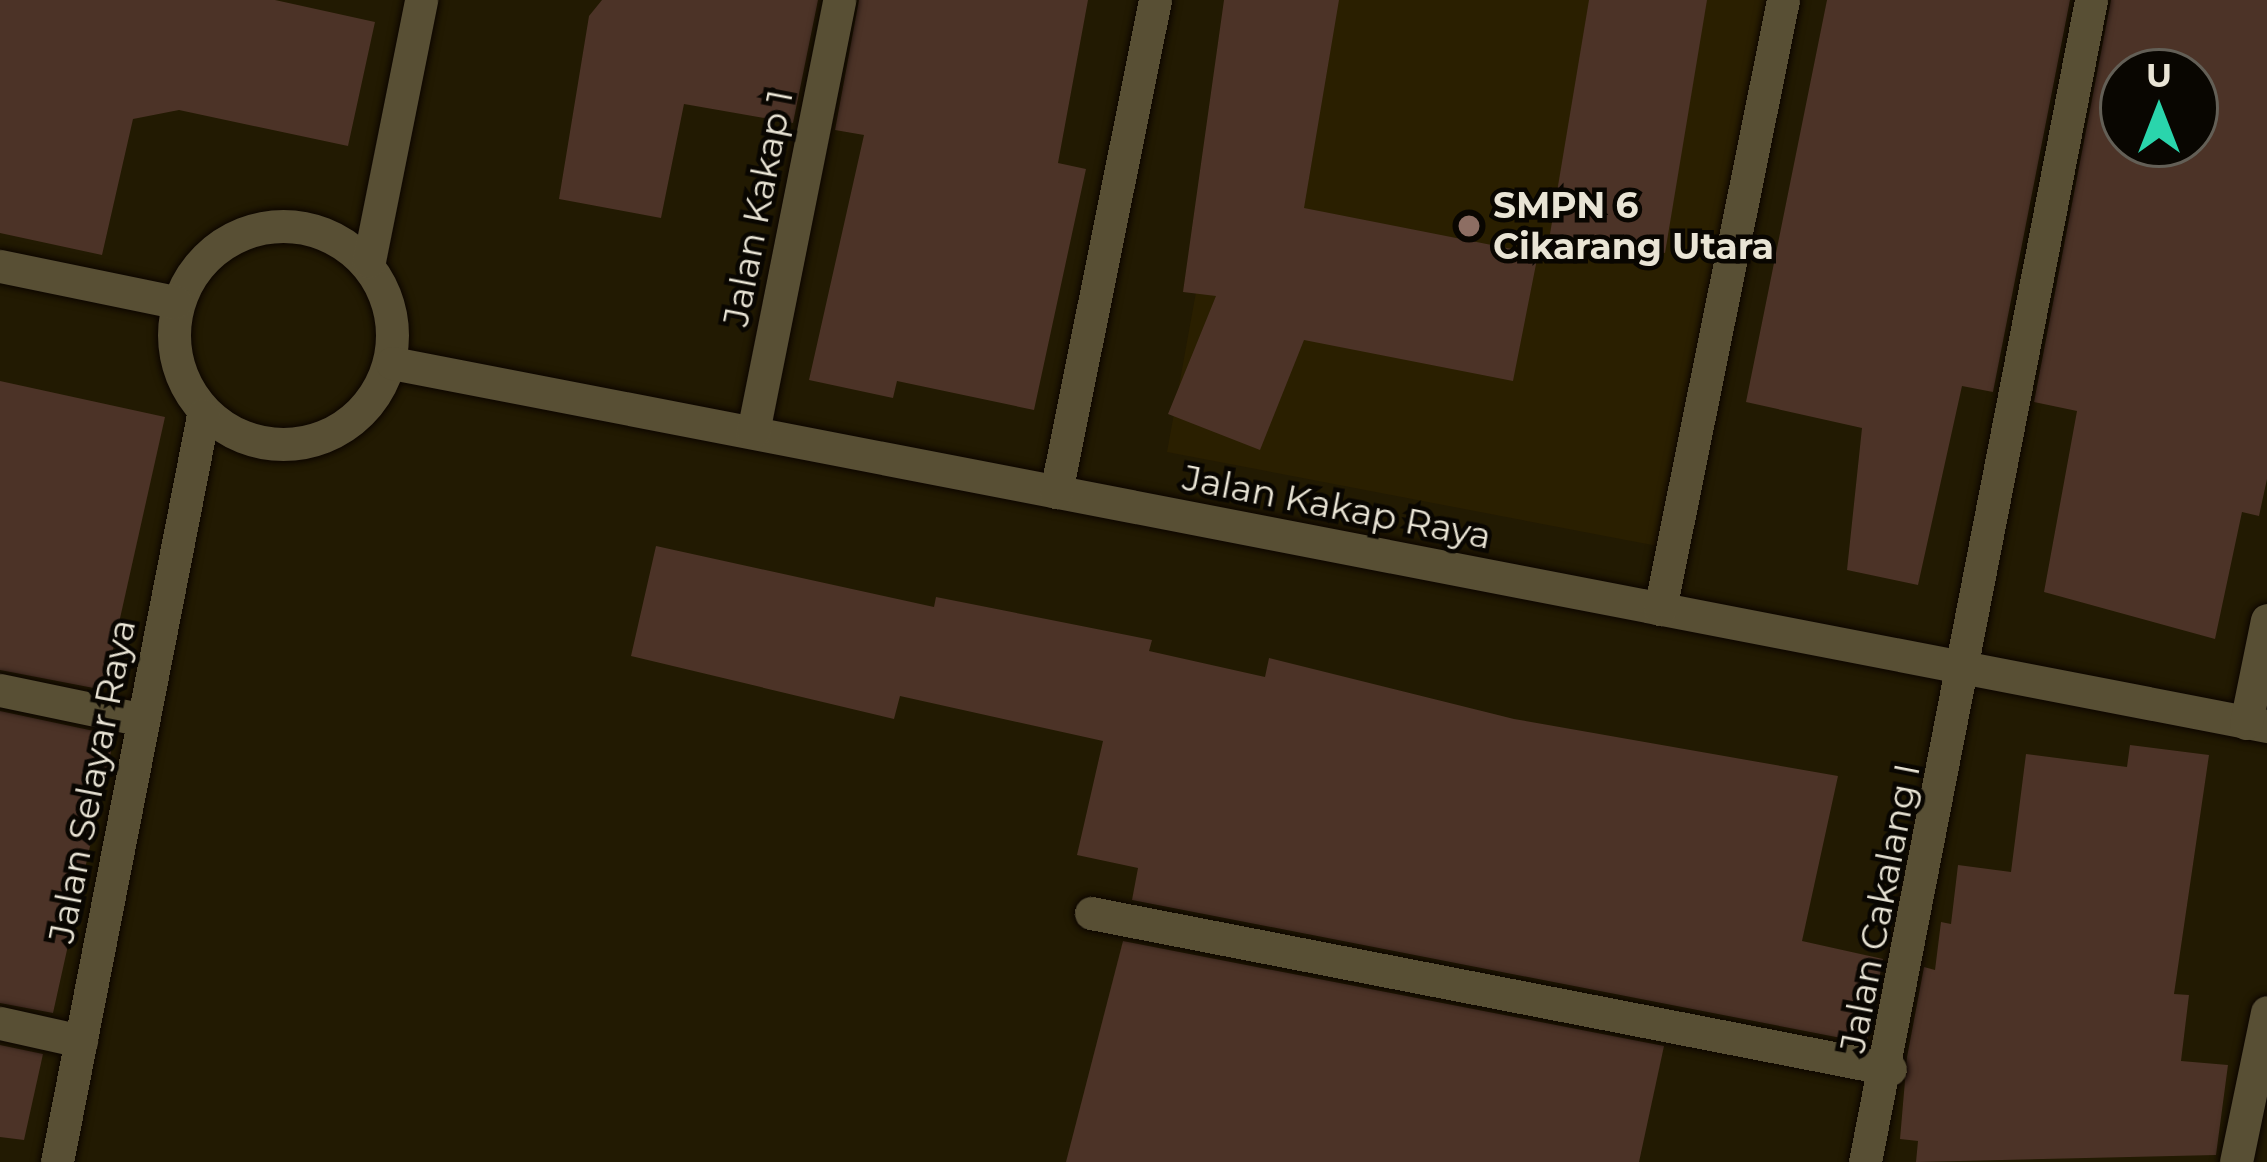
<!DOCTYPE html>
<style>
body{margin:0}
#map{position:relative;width:2267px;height:1162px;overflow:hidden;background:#221a02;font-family:Montserrat,sans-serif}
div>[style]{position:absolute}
.built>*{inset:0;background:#2a1f00}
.building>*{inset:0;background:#4c3327}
.roads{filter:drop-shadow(0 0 3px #0c0500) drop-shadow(0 0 3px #0c0500)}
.minor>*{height:33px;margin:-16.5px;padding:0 16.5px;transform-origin:16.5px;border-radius:16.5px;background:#584f34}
.minor>.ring{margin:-16.5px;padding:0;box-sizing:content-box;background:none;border:33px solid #584f34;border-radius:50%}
.dots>*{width:33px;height:33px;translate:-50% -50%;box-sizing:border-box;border:6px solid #090601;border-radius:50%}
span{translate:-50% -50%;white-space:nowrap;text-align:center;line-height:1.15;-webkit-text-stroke:9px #090601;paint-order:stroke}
.poi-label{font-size:36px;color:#e9e4d5;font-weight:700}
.left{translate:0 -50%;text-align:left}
.street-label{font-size:36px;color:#e9e4d5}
.north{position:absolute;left:2099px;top:48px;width:120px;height:120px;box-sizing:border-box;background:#090601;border:3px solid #635f56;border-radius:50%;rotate:0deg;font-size:33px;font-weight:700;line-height:48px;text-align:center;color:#e9e4d5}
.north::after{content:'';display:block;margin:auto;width:42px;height:54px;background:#2ad5ac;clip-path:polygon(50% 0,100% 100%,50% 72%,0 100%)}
</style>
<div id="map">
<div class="built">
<div style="clip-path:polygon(1249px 0,1772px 0,1668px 548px,1167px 452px)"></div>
</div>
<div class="building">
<div style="clip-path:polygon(0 0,275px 0,375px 22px,348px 146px,179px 110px,133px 119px,102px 255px,0 233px)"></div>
<div style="clip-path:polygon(602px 0,818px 0,793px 123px,684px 104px,661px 218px,559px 199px,589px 16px)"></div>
<div style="clip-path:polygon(859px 0,1088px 0,1058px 163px,1086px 169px,1034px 410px,897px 381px,893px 398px,809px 380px,864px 135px,835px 130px)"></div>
<div style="clip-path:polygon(1224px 0,1339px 0,1304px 208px,1538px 254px,1513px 381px,1304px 340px,1260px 450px,1168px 414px,1216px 296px,1183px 292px)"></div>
<div style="clip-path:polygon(1589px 0,1707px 0,1665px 253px,1550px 234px)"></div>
<div style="clip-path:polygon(1827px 0,2070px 0,1993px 392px,1962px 386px,1918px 585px,1847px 570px,1862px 428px,1746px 402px)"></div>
<div style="clip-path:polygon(evenodd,2111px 0,2267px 0,2267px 479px,2259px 516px,2242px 512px,2215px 639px,2044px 592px,2077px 411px,2034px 402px,2111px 0,2123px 72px,2195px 72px,2195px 144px,2123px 144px,2123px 72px)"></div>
<div style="clip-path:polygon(0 381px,165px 417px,104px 690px,0 670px)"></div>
<div style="clip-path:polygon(656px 546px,934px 607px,936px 597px,1152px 640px,1149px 651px,1265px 677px,1269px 658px,1514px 719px,1838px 776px,1802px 941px,1883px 959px,1867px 1043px,1132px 900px,1138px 868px,1077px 855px,1103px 741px,900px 696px,894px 719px,631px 656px)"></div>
<div style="clip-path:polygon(0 711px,94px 731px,92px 742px,112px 747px,53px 1013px,0 1003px)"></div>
<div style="clip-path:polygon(2130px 745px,2209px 755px,2174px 994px,2189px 995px,2181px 1061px,2228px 1065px,2216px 1155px,1916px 1162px,1918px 1141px,1900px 1139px,1907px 1057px,1924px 967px,1935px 970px,1941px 922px,1951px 924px,1958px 865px,2011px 872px,2026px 754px,2127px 767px)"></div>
<div style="clip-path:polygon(1123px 941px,1664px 1046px,1639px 1162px,1066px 1162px)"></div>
<div style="clip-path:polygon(0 1045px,43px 1054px,24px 1140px,0 1137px)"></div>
</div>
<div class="roads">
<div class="minor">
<div class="ring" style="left:174px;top:226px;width:185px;height:185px"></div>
<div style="left:369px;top:261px;width:266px;rotate:-78.7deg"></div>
<div style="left:0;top:266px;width:179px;rotate:11.6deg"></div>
<div style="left:392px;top:363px;width:1910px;rotate:10.96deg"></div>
<div style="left:753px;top:432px;width:440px;rotate:-78.7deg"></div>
<div style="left:1056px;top:492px;width:502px;rotate:-78.62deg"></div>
<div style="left:1660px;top:609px;width:621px;rotate:-78.58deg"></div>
<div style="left:0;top:690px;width:146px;rotate:11.8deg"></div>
<div style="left:2246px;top:723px;width:105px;rotate:-78.5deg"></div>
<div style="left:1091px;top:913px;width:814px;rotate:11.05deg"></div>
<div style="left:0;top:1023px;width:83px;rotate:12.5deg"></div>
<div style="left:57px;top:1162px;width:761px;rotate:-78.94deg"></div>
<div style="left:1865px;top:1162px;width:1184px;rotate:-78.99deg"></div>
<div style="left:2236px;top:1162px;width:153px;rotate:-78.3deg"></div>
</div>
</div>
<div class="dots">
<div style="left:1469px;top:226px;background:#8d6e63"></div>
</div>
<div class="poi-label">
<span class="left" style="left:1493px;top:226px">SMPN 6<br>Cikarang Utara</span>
</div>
<div class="street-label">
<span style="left:758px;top:208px;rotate:-79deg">Jalan Kakap 1</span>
<span style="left:1337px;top:507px;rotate:11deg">Jalan Kakap Raya</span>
<span style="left:92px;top:781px;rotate:-79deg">Jalan Selayar Raya</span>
<span style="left:1880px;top:908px;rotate:-79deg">Jalan Cakalang I</span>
</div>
<div class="north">U</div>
</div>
